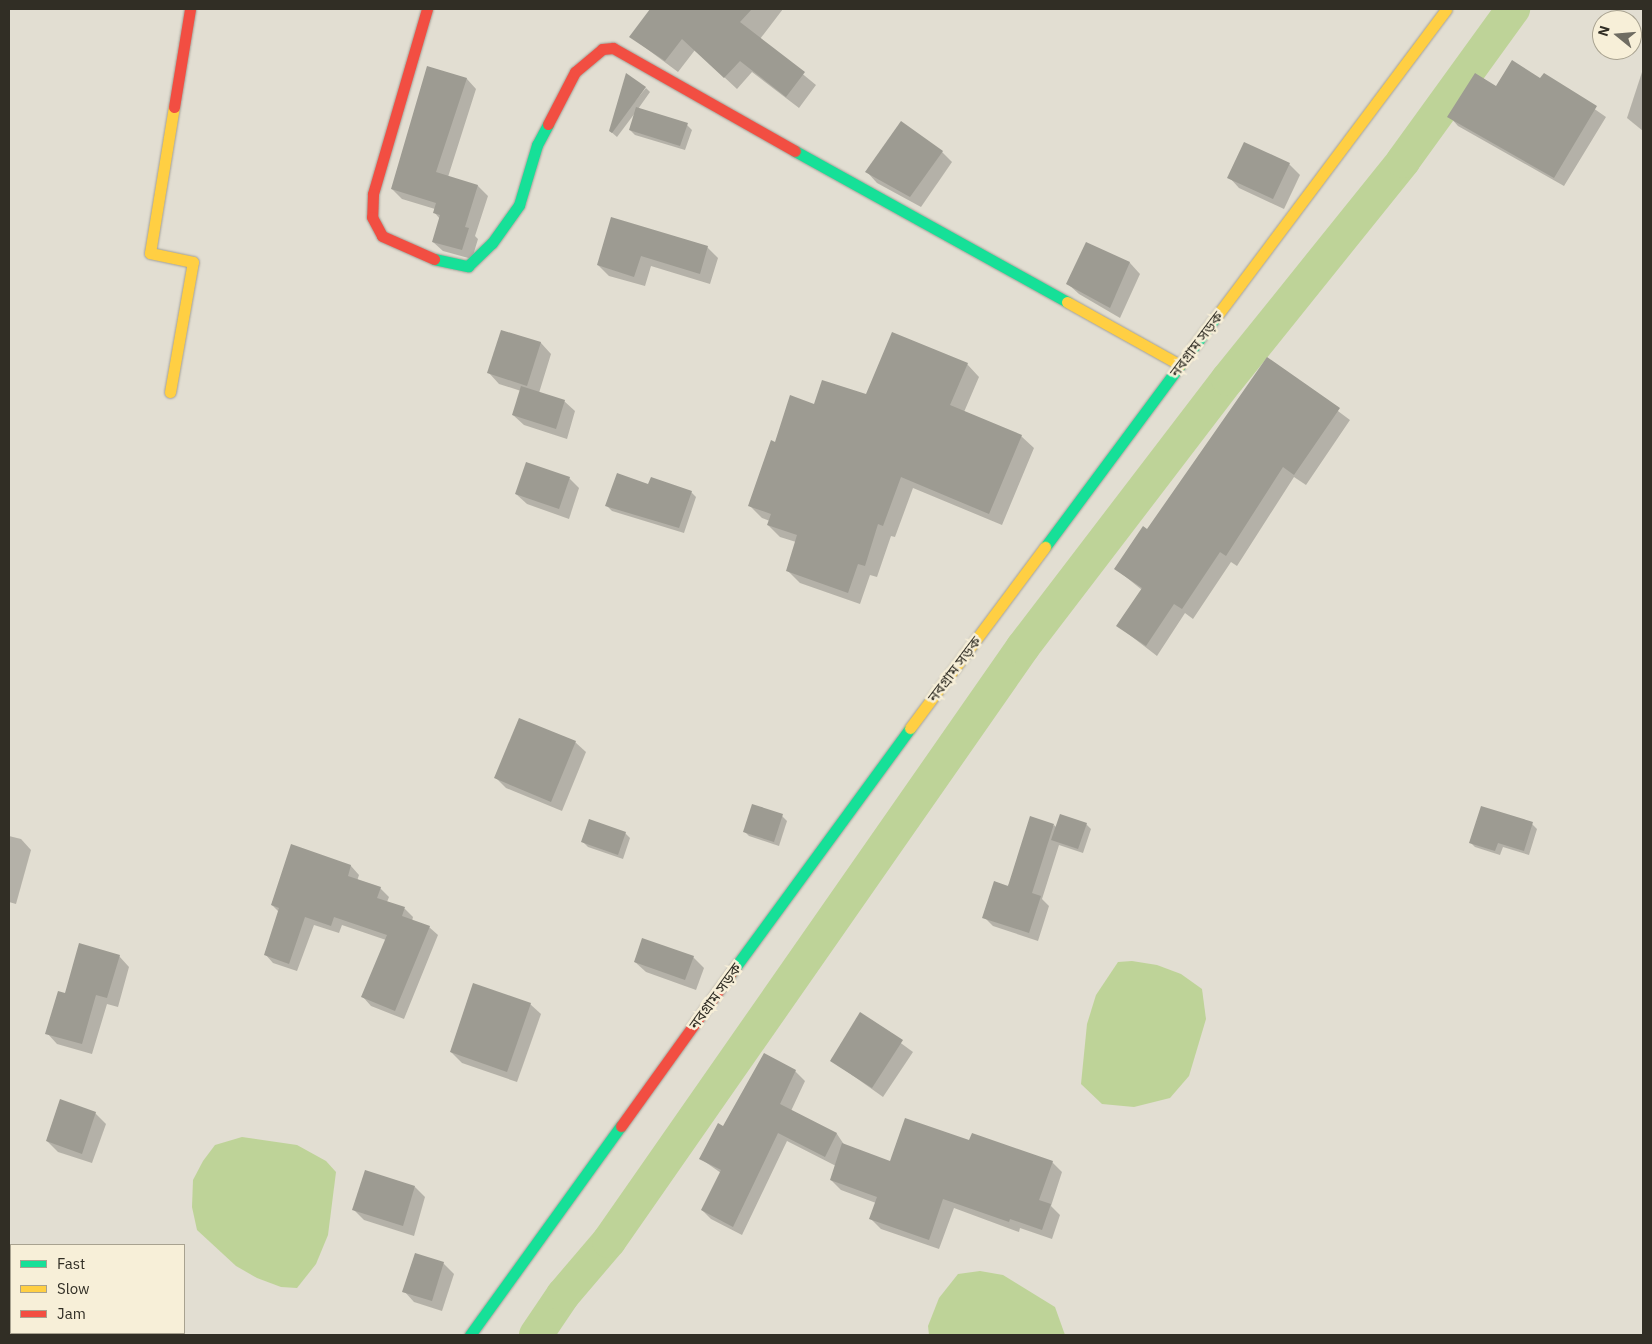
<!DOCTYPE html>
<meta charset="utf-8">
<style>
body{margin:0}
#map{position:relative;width:1652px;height:1344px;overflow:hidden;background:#e2ded2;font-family:"IBM Plex Sans","Noto Sans Bengali",sans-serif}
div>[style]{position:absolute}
.water>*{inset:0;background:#bed398}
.shadow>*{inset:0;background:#0003}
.canal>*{height:34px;margin:-17px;padding:0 17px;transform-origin:17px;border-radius:17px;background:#bed398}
.building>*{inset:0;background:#9d9b92}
.roads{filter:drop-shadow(0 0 1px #a4a198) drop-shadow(0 0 1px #a4a198)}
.fast>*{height:11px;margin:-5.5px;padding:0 5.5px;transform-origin:5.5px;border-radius:5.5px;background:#16e098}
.slow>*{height:11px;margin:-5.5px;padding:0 5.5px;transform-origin:5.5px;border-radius:5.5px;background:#ffcf43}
.jam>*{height:11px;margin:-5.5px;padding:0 5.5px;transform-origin:5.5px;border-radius:5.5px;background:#f24e42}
span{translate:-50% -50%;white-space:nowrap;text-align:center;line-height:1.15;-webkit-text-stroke:5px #f7efd8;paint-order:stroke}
.street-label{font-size:15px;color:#312e25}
.frame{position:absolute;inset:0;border:10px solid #312e25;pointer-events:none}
.legend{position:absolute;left:10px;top:1244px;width:175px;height:90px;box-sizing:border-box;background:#f7efd8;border:1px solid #a8a290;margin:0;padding:6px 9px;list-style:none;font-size:15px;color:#312e25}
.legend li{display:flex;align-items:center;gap:10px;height:25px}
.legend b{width:25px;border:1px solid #a8a290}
.north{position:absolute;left:1592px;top:10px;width:50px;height:50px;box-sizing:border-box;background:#f7efd8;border:1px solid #a8a290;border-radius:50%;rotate:287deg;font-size:14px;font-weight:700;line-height:20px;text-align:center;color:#312e25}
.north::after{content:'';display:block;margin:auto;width:18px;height:22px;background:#6f6c62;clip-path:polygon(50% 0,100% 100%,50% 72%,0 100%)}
</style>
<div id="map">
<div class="water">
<div style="clip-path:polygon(1132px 961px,1157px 965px,1181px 974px,1202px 989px,1206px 1019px,1189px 1076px,1170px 1098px,1134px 1107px,1102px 1104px,1081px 1084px,1087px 1024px,1096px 995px,1118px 962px)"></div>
<div style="clip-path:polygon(242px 1137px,297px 1145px,326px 1161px,336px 1172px,328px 1235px,316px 1264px,297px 1288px,281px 1287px,257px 1278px,236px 1266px,197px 1230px,192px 1207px,193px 1180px,203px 1161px,215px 1145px)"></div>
<div style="clip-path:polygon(980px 1271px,1003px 1275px,1055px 1307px,1065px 1335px,929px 1335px,928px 1326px,939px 1298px,958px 1274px)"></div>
</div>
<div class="shadow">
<div style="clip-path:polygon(652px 9px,783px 9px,760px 39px,816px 85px,799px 108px,752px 72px,737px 89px,695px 50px,678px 72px,631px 37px)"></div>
<div style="clip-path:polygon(428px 67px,467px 79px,476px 89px,448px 177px,478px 186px,488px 196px,475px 236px,478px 239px,472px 259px,443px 251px,433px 242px,440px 219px,434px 212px,435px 209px,402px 199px,392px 189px)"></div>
<div style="clip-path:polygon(1643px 69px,1643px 131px,1627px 118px)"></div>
<div style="clip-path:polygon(1544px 74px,1606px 117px,1564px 186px,1458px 126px,1449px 116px,1496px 88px,1541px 80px)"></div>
<div style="clip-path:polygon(646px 88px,650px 92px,638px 109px,687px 125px,692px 130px,685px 150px,635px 135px,630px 130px,635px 113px,617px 137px,610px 131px)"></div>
<div style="clip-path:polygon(942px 152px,952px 162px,921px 207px,877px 183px,867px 172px)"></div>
<div style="clip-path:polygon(1289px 164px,1300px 175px,1284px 209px,1239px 188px,1229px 177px)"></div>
<div style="clip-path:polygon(612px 219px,707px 247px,718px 258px,710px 284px,651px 266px,645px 286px,609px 276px,598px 265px)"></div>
<div style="clip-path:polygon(1086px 244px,1130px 263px,1140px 274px,1120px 318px,1079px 294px,1068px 284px)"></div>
<div style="clip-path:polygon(502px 331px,541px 343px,551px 354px,539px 393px,564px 401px,575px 411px,567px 439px,524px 425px,513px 415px,521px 391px,499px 384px,489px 373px)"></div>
<div style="clip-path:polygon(1268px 359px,1350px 420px,1306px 485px,1294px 477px,1237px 566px,1231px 562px,1193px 619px,1185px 613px,1157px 656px,1118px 626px,1142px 590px,1116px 569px,1148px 531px)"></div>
<div style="clip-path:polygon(967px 364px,979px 377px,964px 412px,1021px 436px,1034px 448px,1002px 525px,913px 488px,895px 537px,891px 536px,877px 577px,870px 575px,860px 604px,800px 583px,788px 571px,796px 542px,780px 537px,768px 525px,770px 521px,762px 518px,750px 506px,775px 443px,815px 405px,866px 396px)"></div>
<div style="clip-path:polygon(569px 478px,579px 488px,569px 519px,527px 504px,516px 494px)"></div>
<div style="clip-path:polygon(649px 486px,691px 492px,696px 497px,684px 533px,612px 511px,607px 506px)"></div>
<div style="clip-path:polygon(575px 742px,586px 752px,562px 811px,506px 788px,496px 778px)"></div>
<div style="clip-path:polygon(782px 816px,787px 821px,779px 846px,749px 836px,744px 831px)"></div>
<div style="clip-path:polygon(1086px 824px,1091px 829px,1083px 853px,1059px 845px,1042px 899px,1049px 906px,1038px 941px,993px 926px,984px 917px,1054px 825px,1057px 828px)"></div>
<div style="clip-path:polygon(1532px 824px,1537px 829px,1529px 855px,1503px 847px,1500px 855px,1475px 847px,1470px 842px)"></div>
<div style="clip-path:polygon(625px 833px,630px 838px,623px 859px,588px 847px,583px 842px)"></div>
<div style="clip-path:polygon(9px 836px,21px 839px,31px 850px,16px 904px,9px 902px)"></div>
<div style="clip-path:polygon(292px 846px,351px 866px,359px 875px,357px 881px,380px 888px,389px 897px,387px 902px,405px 909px,413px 917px,412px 921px,429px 927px,438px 935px,404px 1019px,371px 1006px,363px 997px,386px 940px,342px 925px,339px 933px,314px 925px,297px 971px,273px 963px,265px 954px,279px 912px,272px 905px)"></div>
<div style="clip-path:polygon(119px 956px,129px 967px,118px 1007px,107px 1004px,92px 1054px,57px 1044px,47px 1033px,65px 995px)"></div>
<div style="clip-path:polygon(693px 957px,704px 968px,696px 990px,646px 972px,635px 962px)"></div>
<div style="clip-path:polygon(530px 1004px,541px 1014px,517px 1082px,462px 1063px,451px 1052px)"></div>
<div style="clip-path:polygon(861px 1014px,913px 1052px,883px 1097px,831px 1060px)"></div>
<div style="clip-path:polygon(795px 1071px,805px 1081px,791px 1111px,837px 1134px,845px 1146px,890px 1162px,970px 1142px,1052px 1162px,1062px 1172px,1051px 1206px,1060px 1215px,1052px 1239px,1020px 1228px,1019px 1232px,954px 1208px,939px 1249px,881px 1229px,871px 1219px,876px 1203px,841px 1190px,831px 1180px,836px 1166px,787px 1141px,742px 1235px,711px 1219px,702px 1210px,721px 1173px,701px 1159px,724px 1127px)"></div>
<div style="clip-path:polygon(95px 1113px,106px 1124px,92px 1163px,58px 1152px,47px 1141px)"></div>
<div style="clip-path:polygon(415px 1187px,425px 1197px,414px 1236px,364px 1220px,354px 1210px)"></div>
<div style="clip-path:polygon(443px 1263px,454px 1274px,442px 1311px,414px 1302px,404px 1291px)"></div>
<div style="clip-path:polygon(21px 1333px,47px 1333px,52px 1335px,20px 1335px)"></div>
</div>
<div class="canal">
<div style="left:536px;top:1335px;width:48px;rotate:-56deg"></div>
<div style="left:563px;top:1295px;width:71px;rotate:-49.6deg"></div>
<div style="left:609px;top:1241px;width:724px;rotate:-55.12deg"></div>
<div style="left:1023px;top:647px;width:337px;rotate:-52.6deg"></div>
<div style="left:1228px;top:379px;width:280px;rotate:-51.2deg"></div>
<div style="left:1403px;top:161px;width:188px;rotate:-54.1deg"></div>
</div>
<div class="building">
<div style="clip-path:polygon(650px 9px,752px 9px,740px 22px,805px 72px,786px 97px,740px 61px,724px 78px,682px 39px,665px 61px,629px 37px)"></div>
<div style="clip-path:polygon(1512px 60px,1540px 78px,1544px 73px,1597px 106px,1554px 178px,1447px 117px,1475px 73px,1496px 86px)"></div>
<div style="clip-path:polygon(427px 66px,467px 78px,436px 172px,478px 185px,465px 227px,469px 228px,462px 250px,432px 242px,440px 215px,433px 213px,436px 203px,391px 189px)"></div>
<div style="clip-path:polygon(626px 73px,646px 87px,612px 133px,609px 131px)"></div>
<div style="clip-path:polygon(636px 107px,688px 123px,680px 146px,629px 130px)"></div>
<div style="clip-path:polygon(901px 121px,943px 151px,910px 197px,865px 172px)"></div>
<div style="clip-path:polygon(1244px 142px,1290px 163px,1273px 199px,1227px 178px)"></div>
<div style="clip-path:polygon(611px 217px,708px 246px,700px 274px,641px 256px,634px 277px,597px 265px)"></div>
<div style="clip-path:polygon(1086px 242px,1130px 262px,1110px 308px,1066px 284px)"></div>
<div style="clip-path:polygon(501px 330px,541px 342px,527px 386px,487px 373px)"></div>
<div style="clip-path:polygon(892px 332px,968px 363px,950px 405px,1022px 435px,989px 514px,901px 477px,883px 526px,878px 524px,865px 566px,858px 564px,848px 593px,786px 571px,797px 535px,767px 525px,771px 514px,748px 506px,771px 440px,775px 442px,790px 395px,814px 404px,822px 380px,866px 394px)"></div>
<div style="clip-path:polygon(1267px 357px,1340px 408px,1294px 475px,1283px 467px,1226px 556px,1220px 552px,1182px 609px,1174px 604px,1146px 646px,1116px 626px,1142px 588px,1114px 569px,1143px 526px,1147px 529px)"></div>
<div style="clip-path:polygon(521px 386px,565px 400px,556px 429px,512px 415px)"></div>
<div style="clip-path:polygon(526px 462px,570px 477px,559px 509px,515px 494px)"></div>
<div style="clip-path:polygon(617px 473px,648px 484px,651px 477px,692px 491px,679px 528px,605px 506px)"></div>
<div style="clip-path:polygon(519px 718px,576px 741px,551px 802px,494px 778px)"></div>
<div style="clip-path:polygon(752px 804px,783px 814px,774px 842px,743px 832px)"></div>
<div style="clip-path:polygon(1481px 806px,1533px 822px,1524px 851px,1498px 843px,1495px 851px,1469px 843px)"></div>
<div style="clip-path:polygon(1060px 814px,1087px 823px,1078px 849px,1051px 840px)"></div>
<div style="clip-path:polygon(1030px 816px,1054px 824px,1032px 893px,1041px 896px,1029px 933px,982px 918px,994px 881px,1008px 886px)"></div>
<div style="clip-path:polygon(589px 819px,626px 832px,618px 855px,581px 842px)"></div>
<div style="clip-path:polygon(291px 844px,351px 865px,348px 876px,381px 887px,377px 898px,405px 907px,402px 916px,430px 926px,395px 1011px,361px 997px,387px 935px,334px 917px,331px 926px,305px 917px,289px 964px,264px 955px,279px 908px,271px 905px)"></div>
<div style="clip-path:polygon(642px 938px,694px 956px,685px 980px,634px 962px)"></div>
<div style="clip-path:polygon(79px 943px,120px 955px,107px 998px,96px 995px,82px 1044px,45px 1034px,58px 991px,65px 993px)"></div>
<div style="clip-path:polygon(473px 983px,531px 1003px,507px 1072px,450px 1052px)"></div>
<div style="clip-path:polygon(860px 1012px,903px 1040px,872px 1088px,830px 1061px)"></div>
<div style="clip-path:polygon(764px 1053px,796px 1070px,780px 1104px,837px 1133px,825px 1157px,778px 1133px,733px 1227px,701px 1210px,721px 1170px,699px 1159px,718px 1123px,723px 1126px)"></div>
<div style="clip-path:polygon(60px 1099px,96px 1112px,82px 1154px,46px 1141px)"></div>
<div style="clip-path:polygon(905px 1118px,969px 1140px,972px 1133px,1053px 1161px,1039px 1200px,1051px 1204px,1042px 1230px,1010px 1219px,1009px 1222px,943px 1199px,929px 1240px,869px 1219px,877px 1197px,830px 1180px,842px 1143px,890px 1161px)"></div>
<div style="clip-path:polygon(365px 1170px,415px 1186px,403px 1226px,352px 1210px)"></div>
<div style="clip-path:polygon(415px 1253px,444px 1262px,432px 1301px,402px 1292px)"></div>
</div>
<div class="roads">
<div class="fast">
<div style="left:795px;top:151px;width:311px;rotate:29deg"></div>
<div style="left:434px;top:259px;width:35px;rotate:12deg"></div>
<div style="left:468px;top:266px;width:33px;rotate:-44deg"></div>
<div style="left:492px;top:243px;width:47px;rotate:-54.6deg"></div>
<div style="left:519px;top:205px;width:63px;rotate:-73.3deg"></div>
<div style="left:537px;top:145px;width:24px;rotate:-62deg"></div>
<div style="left:1045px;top:547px;width:287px;rotate:-53.4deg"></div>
<div style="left:731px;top:973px;width:303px;rotate:-53.8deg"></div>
<div style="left:470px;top:1335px;width:258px;rotate:-54.2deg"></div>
</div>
<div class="slow">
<div style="left:1067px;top:302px;width:129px;rotate:29.1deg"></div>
<div style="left:1216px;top:317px;width:384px;rotate:-53.2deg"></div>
<div style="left:170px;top:392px;width:132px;rotate:-80deg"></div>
<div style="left:193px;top:262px;width:44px;rotate:-168.2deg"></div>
<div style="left:150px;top:253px;width:148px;rotate:-80.7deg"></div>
<div style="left:910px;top:728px;width:226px;rotate:-53.3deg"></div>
</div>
<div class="jam">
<div style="left:427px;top:9px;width:193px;rotate:106.3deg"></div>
<div style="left:373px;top:194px;width:23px;rotate:92deg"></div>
<div style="left:372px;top:217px;width:21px;rotate:62deg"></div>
<div style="left:382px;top:236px;width:57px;rotate:23.9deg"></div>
<div style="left:174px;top:107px;width:99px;rotate:-80.7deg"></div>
<div style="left:548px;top:124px;width:59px;rotate:-62.6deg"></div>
<div style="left:575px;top:72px;width:35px;rotate:-40deg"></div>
<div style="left:602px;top:49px;width:11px;rotate:-5deg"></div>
<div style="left:613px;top:48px;width:209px;rotate:29.5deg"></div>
<div style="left:621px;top:1126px;width:188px;rotate:-54.3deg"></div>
</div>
</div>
<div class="street-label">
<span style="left:1196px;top:344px;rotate:-53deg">নবগ্রাম সড়ক</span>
<span style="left:954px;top:669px;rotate:-53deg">নবগ্রাম সড়ক</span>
<span style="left:715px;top:996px;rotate:-54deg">নবগ্রাম সড়ক</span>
</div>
<div class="frame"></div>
<ul class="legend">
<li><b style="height:6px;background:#16e098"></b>Fast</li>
<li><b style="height:6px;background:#ffcf43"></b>Slow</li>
<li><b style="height:6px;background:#f24e42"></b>Jam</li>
</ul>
<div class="north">N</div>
</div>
